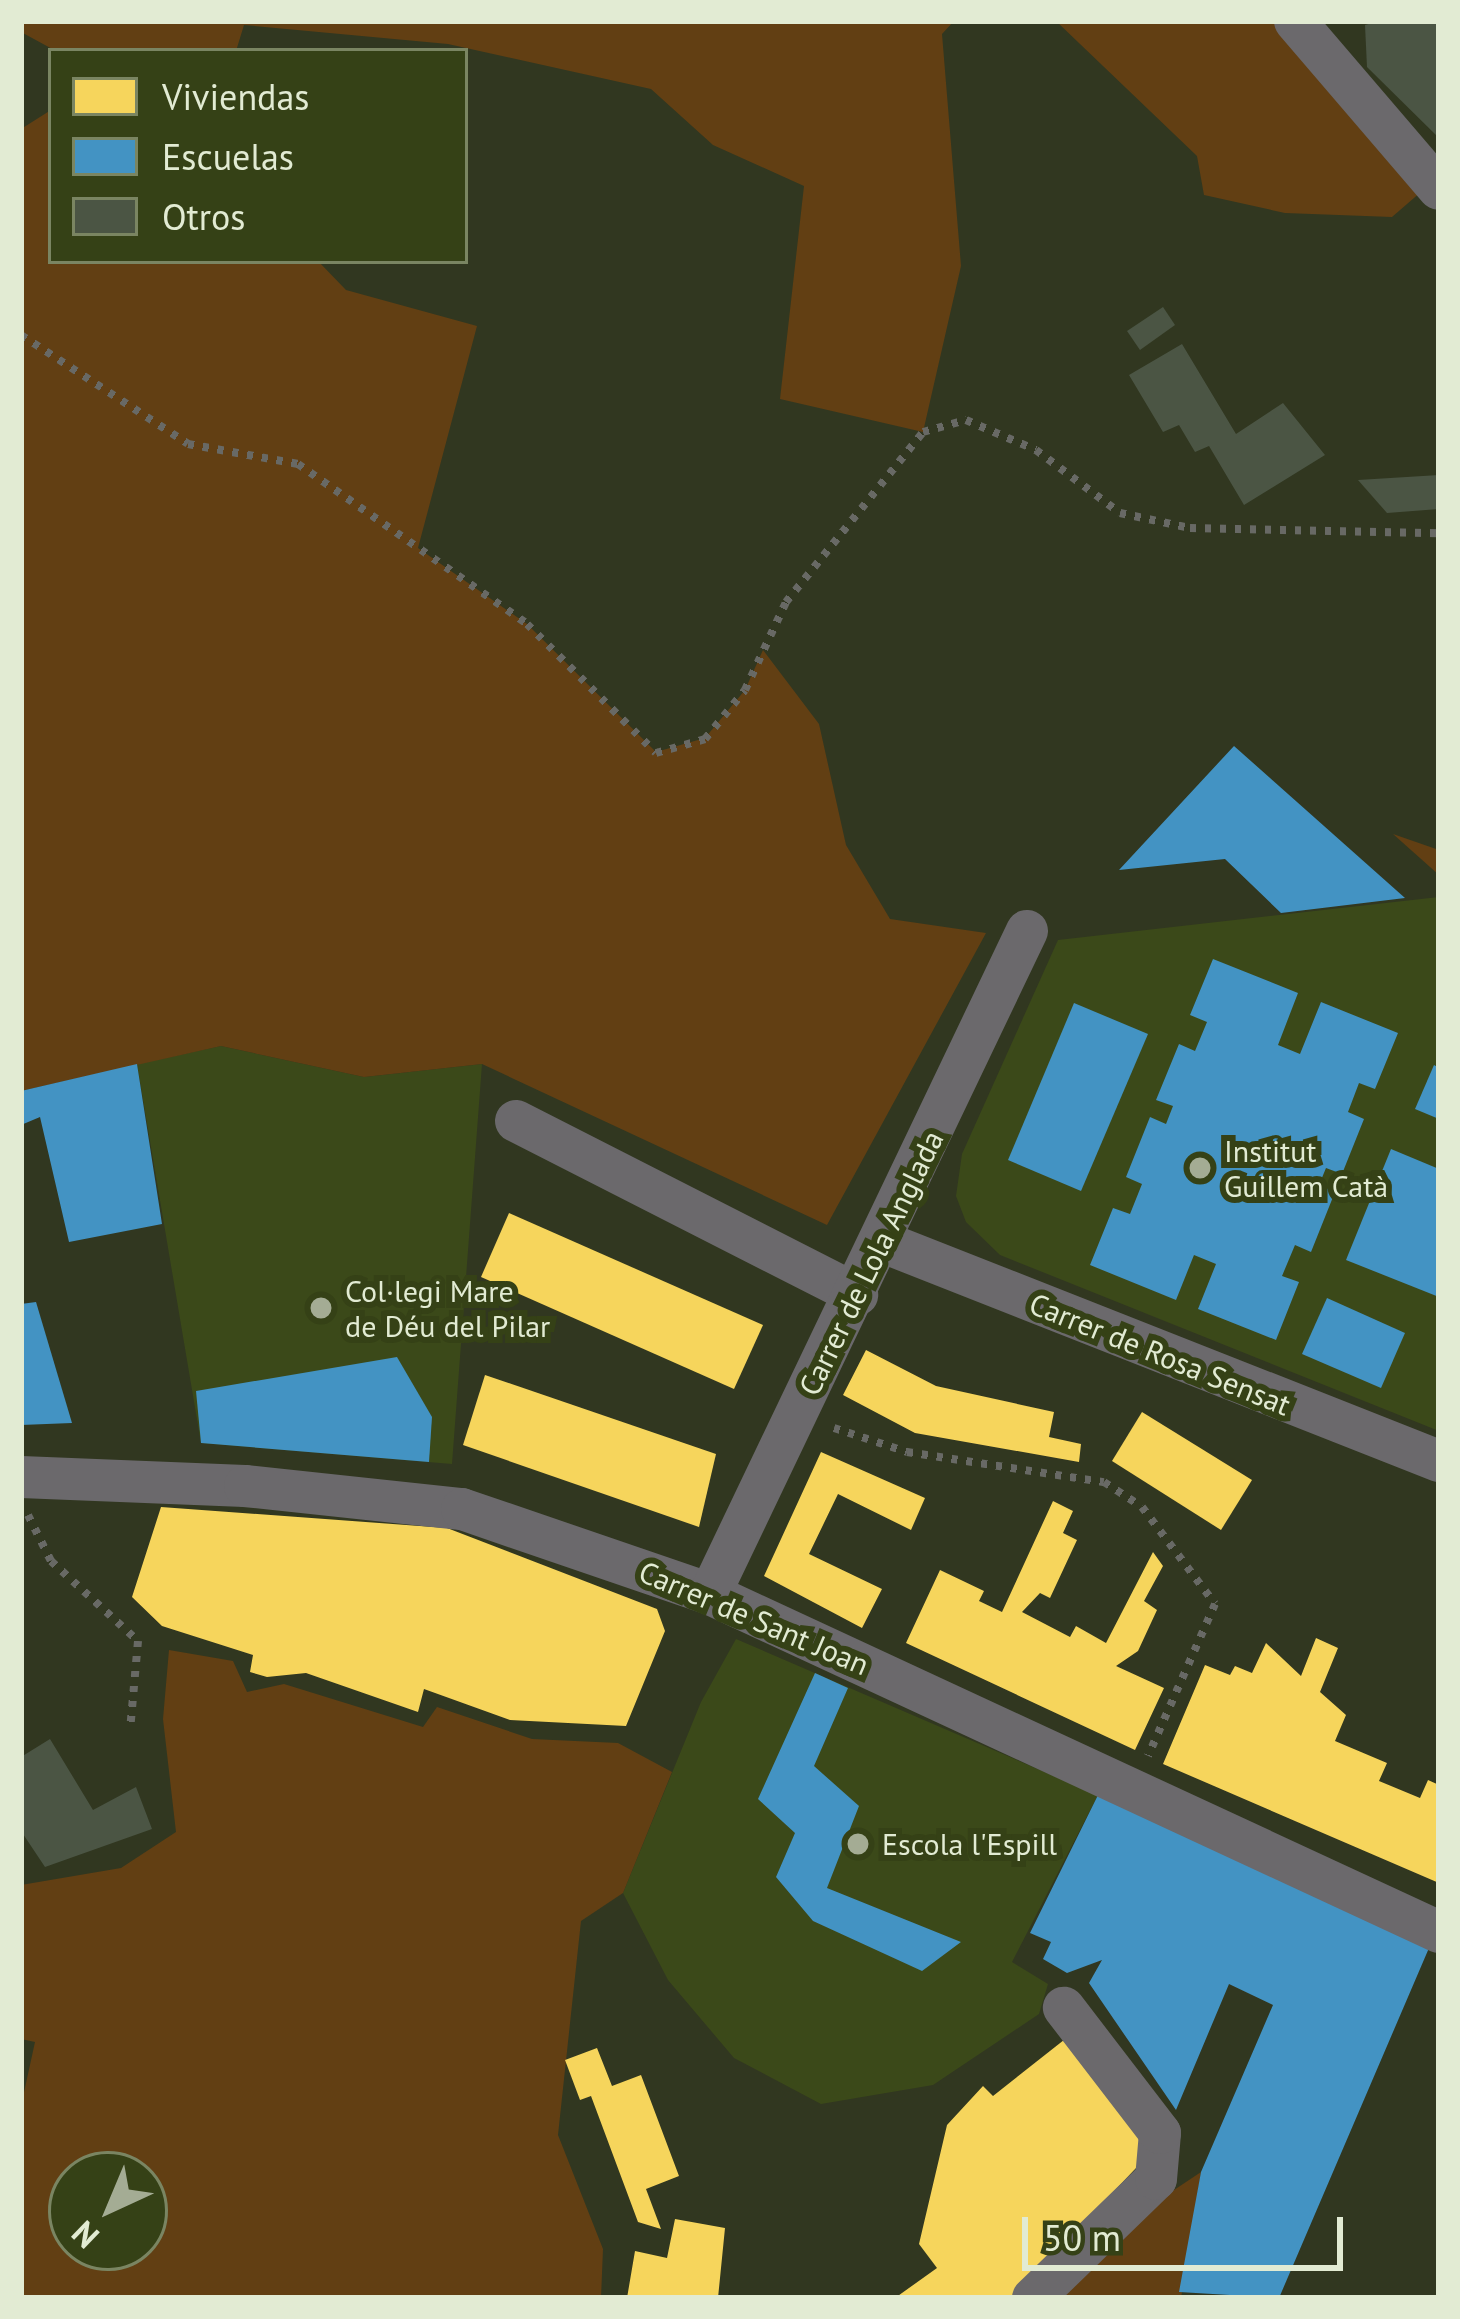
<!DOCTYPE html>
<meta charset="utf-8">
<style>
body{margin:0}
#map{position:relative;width:1460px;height:2319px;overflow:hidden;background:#313720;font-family:"PT Sans",sans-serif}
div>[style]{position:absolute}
.built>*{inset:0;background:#3b4919}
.green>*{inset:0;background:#623f13}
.homes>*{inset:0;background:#f6d55c}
.schools>*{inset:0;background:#4393c3}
.building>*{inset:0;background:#4b5544}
.path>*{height:8px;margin-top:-4px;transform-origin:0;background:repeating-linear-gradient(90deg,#686965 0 6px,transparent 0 15px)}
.minor>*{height:42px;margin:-21px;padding:0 21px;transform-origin:21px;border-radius:21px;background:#6b696c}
.dots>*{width:33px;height:33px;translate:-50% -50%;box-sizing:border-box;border:6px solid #354116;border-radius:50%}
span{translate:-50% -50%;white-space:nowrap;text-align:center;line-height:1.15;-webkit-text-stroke:12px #354116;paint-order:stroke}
.poi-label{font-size:30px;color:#e2ebd3}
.left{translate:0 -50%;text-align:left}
.street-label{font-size:30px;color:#e2ebd3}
.frame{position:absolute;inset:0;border:24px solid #e2ebd3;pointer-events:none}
.legend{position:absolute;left:48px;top:48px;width:420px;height:216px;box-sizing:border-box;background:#354116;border:3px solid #7a8562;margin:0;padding:15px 21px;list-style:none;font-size:36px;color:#e2ebd3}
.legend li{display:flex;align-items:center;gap:24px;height:60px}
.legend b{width:60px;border:3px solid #7a8562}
.north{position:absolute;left:48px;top:2151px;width:120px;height:120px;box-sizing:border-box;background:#354116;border:3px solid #7a8562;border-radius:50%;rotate:224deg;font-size:33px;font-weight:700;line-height:48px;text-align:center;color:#e2ebd3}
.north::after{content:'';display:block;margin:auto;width:42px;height:54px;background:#a4ac94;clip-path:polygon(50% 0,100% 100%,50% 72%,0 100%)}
.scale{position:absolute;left:1022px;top:2217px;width:321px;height:54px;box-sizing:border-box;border:6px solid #e2ebd3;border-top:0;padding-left:15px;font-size:36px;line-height:42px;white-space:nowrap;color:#e2ebd3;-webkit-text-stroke:9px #354116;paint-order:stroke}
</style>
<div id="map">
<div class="built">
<div style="clip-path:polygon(1439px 897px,1439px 1431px,1000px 1255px,966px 1222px,956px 1196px,962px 1154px,1058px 940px)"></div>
<div style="clip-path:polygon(221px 1046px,364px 1077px,482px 1064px,452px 1464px,201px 1443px,137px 1064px)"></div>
<div style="clip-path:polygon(736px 1639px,1098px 1795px,1012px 1962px,1048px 1984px,1039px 2014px,933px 2085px,821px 2104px,734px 2058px,668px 1980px,623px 1893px,701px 1702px)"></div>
</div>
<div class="green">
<div style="clip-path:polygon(21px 21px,954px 21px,942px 34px,961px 266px,923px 432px,780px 399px,804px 186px,713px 145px,651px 89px,448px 44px,244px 25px,236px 51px,56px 51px,21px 32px)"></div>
<div style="clip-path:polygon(1056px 21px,1295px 21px,1429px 185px,1392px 217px,1285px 213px,1204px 195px,1197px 156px)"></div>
<div style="clip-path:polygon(51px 110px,51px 261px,318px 261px,346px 290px,477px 326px,418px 548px,527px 624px,656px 752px,705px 738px,745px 690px,763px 650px,819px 724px,846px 845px,890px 919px,986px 933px,827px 1225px,482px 1064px,364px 1077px,221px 1046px,21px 1091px,21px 129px)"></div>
<div style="clip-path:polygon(1393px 834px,1439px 850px,1439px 875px)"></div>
<div style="clip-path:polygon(evenodd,169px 1650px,233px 1661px,247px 1692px,284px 1684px,423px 1727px,437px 1707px,532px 1739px,618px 1743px,672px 1772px,623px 1893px,581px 1921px,558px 2135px,603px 2249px,601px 2298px,21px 2298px,21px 2106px,35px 2042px,21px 2039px,21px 1885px,121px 1868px,176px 1832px,163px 1719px,169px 1650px,72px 2175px,144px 2175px,144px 2247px,72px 2247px,72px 2175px)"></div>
<div style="clip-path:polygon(1201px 2172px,1181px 2298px,1061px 2298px,1156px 2202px)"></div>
</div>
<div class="homes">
<div style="clip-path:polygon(509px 1213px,763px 1325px,734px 1389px,481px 1277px)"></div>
<div style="clip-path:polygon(866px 1350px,936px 1386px,1054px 1412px,1049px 1437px,1081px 1444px,1079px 1462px,915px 1433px,843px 1395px)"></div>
<div style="clip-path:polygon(485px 1375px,716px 1454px,699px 1527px,463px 1445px)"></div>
<div style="clip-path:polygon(1142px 1412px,1252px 1480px,1221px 1530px,1112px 1461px)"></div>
<div style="clip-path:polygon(821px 1452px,925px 1498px,911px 1530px,838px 1494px,809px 1554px,882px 1589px,862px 1628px,764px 1576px)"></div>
<div style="clip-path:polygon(1053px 1501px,1073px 1511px,1063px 1533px,1077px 1540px,1050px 1598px,1040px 1593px,1022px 1612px,1070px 1637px,1076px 1626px,1106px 1643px,1153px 1552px,1163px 1566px,1144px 1601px,1157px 1610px,1138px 1651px,1116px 1666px,1164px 1688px,1135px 1750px,906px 1643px,940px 1570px,984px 1591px,979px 1601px,1002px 1612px)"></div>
<div style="clip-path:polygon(161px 1507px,447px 1528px,657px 1609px,665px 1631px,626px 1726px,510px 1720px,424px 1689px,418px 1712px,306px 1673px,267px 1677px,250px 1672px,253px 1655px,162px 1626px,132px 1597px)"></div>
<div style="clip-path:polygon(1316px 1638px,1338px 1648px,1320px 1692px,1346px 1715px,1335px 1741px,1387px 1763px,1379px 1781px,1420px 1798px,1428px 1780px,1439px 1785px,1439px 1883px,1163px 1764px,1205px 1665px,1230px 1675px,1235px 1666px,1252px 1673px,1266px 1643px,1301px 1676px)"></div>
<div style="clip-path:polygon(1069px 2036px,1154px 2149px,1013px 2298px,895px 2298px,937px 2268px,919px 2244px,947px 2125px,983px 2086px,993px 2096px)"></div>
<div style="clip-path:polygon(597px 2048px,612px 2086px,641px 2075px,679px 2176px,646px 2189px,661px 2229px,638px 2222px,591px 2096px,580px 2100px,565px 2060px)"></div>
<div style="clip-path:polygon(675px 2219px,725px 2228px,718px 2298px,627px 2298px,635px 2251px,667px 2258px)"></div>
</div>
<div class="schools">
<div style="clip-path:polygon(1234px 746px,1405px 898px,1281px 913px,1225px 859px,1119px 870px)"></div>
<div style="clip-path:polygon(1213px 959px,1298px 993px,1278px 1045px,1300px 1054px,1321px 1002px,1398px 1033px,1375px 1089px,1359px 1083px,1348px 1112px,1364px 1119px,1342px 1174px,1326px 1168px,1319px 1185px,1335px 1192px,1311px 1252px,1295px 1245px,1282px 1276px,1299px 1282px,1276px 1340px,1198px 1309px,1216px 1264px,1194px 1255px,1176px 1300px,1090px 1265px,1113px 1208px,1130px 1214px,1142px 1184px,1126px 1177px,1150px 1117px,1166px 1124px,1173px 1106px,1156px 1100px,1179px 1044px,1195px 1051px,1207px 1022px,1190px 1015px)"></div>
<div style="clip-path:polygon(1074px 1003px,1148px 1034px,1081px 1191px,1008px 1160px)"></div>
<div style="clip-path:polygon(137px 1064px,162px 1224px,69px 1242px,40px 1117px,21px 1125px,21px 1091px)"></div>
<div style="clip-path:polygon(1434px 1065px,1439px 1068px,1439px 1119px,1415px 1109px)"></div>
<div style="clip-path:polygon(1391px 1149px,1439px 1169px,1439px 1297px,1346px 1260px)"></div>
<div style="clip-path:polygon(1327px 1298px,1405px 1333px,1381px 1388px,1302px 1354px)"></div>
<div style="clip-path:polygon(36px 1302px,72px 1423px,21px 1425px,21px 1304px)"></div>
<div style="clip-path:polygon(397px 1357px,432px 1417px,429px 1462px,201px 1443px,196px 1391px)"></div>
<div style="clip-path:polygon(815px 1673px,848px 1688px,814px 1766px,859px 1806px,827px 1888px,961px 1942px,922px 1971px,813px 1921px,776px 1877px,795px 1833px,758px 1799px)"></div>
<div style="clip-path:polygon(1098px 1795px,1429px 1948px,1279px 2298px,1179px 2292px,1201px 2172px,1273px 2005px,1229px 1984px,1176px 2110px,1089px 1983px,1102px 1960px,1067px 1973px,1043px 1959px,1051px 1942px,1030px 1933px)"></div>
</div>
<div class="building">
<div style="clip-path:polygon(1379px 21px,1439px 21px,1439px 138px,1367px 67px,1365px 25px)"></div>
<div style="clip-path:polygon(1163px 307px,1175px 325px,1140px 350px,1127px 331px)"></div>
<div style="clip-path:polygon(1182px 344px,1236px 434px,1283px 403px,1325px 455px,1244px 505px,1209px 446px,1195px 452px,1179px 425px,1163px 432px,1129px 375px)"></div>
<div style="clip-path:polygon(1439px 475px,1439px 509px,1387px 513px,1358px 480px)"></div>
<div style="clip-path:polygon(50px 1739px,93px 1810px,136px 1787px,152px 1829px,45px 1867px,21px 1831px,21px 1757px)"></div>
</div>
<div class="path">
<div style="left:21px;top:335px;width:199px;rotate:33.1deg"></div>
<div style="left:188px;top:444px;width:112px;rotate:10.3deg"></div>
<div style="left:298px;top:464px;width:279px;rotate:34.9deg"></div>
<div style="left:527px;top:624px;width:182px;rotate:45deg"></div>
<div style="left:656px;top:753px;width:51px;rotate:-15.9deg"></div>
<div style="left:705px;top:739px;width:63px;rotate:-50.8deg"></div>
<div style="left:745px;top:690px;width:97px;rotate:-65deg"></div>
<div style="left:786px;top:602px;width:218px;rotate:-51.1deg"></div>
<div style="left:923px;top:432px;width:45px;rotate:-15.6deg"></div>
<div style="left:966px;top:420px;width:76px;rotate:23.2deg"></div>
<div style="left:1036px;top:450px;width:105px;rotate:36.9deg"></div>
<div style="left:1120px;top:513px;width:72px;rotate:12.1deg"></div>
<div style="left:1190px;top:528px;width:249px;rotate:1.2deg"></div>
<div style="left:834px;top:1428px;width:77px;rotate:18.2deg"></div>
<div style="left:907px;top:1452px;width:199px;rotate:8.7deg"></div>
<div style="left:1104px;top:1482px;width:45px;rotate:33.3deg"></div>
<div style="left:1142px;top:1507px;width:121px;rotate:53deg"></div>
<div style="left:1215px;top:1604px;width:166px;rotate:113.8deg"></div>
<div style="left:28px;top:1515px;width:51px;rotate:63.4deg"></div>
<div style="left:51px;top:1561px;width:118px;rotate:42.6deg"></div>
<div style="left:138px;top:1641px;width:89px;rotate:95.1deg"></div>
</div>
<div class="minor">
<div style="left:1295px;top:21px;width:221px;rotate:49.4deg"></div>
<div style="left:516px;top:1121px;width:383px;rotate:27deg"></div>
<div style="left:883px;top:1242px;width:598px;rotate:21.5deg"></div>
<div style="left:21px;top:1477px;width:224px;rotate:2.3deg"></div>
<div style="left:245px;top:1486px;width:218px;rotate:6.1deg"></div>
<div style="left:462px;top:1509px;width:262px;rotate:18.9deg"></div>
<div style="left:710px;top:1594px;width:804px;rotate:24.87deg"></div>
<div style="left:710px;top:1594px;width:735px;rotate:-64.45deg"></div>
<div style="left:1033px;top:2298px;width:171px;rotate:-44.1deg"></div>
<div style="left:1156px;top:2179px;width:46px;rotate:-85deg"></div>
<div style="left:1160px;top:2133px;width:158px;rotate:-127.5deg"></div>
</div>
<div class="dots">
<div style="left:1200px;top:1168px;background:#a4ac94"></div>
<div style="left:321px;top:1308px;background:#a4ac94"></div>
<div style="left:858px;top:1844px;background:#a4ac94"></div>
</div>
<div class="poi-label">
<span class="left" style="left:1224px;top:1168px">Institut<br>Guillem Catà</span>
<span class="left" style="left:345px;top:1308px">Col·legi Mare<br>de Déu del Pilar</span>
<span class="left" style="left:882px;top:1844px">Escola l'Espill</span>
</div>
<div class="street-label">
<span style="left:871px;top:1263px;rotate:-64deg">Carrer de Lola Anglada</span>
<span style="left:1160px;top:1354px;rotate:22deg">Carrer de Rosa Sensat</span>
<span style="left:754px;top:1618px;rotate:23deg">Carrer de Sant Joan</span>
</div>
<div class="frame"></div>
<ul class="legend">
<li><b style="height:33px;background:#f6d55c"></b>Viviendas</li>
<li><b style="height:33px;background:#4393c3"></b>Escuelas</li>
<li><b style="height:33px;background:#4b5544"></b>Otros</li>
</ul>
<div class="north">N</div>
<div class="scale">50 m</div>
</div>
